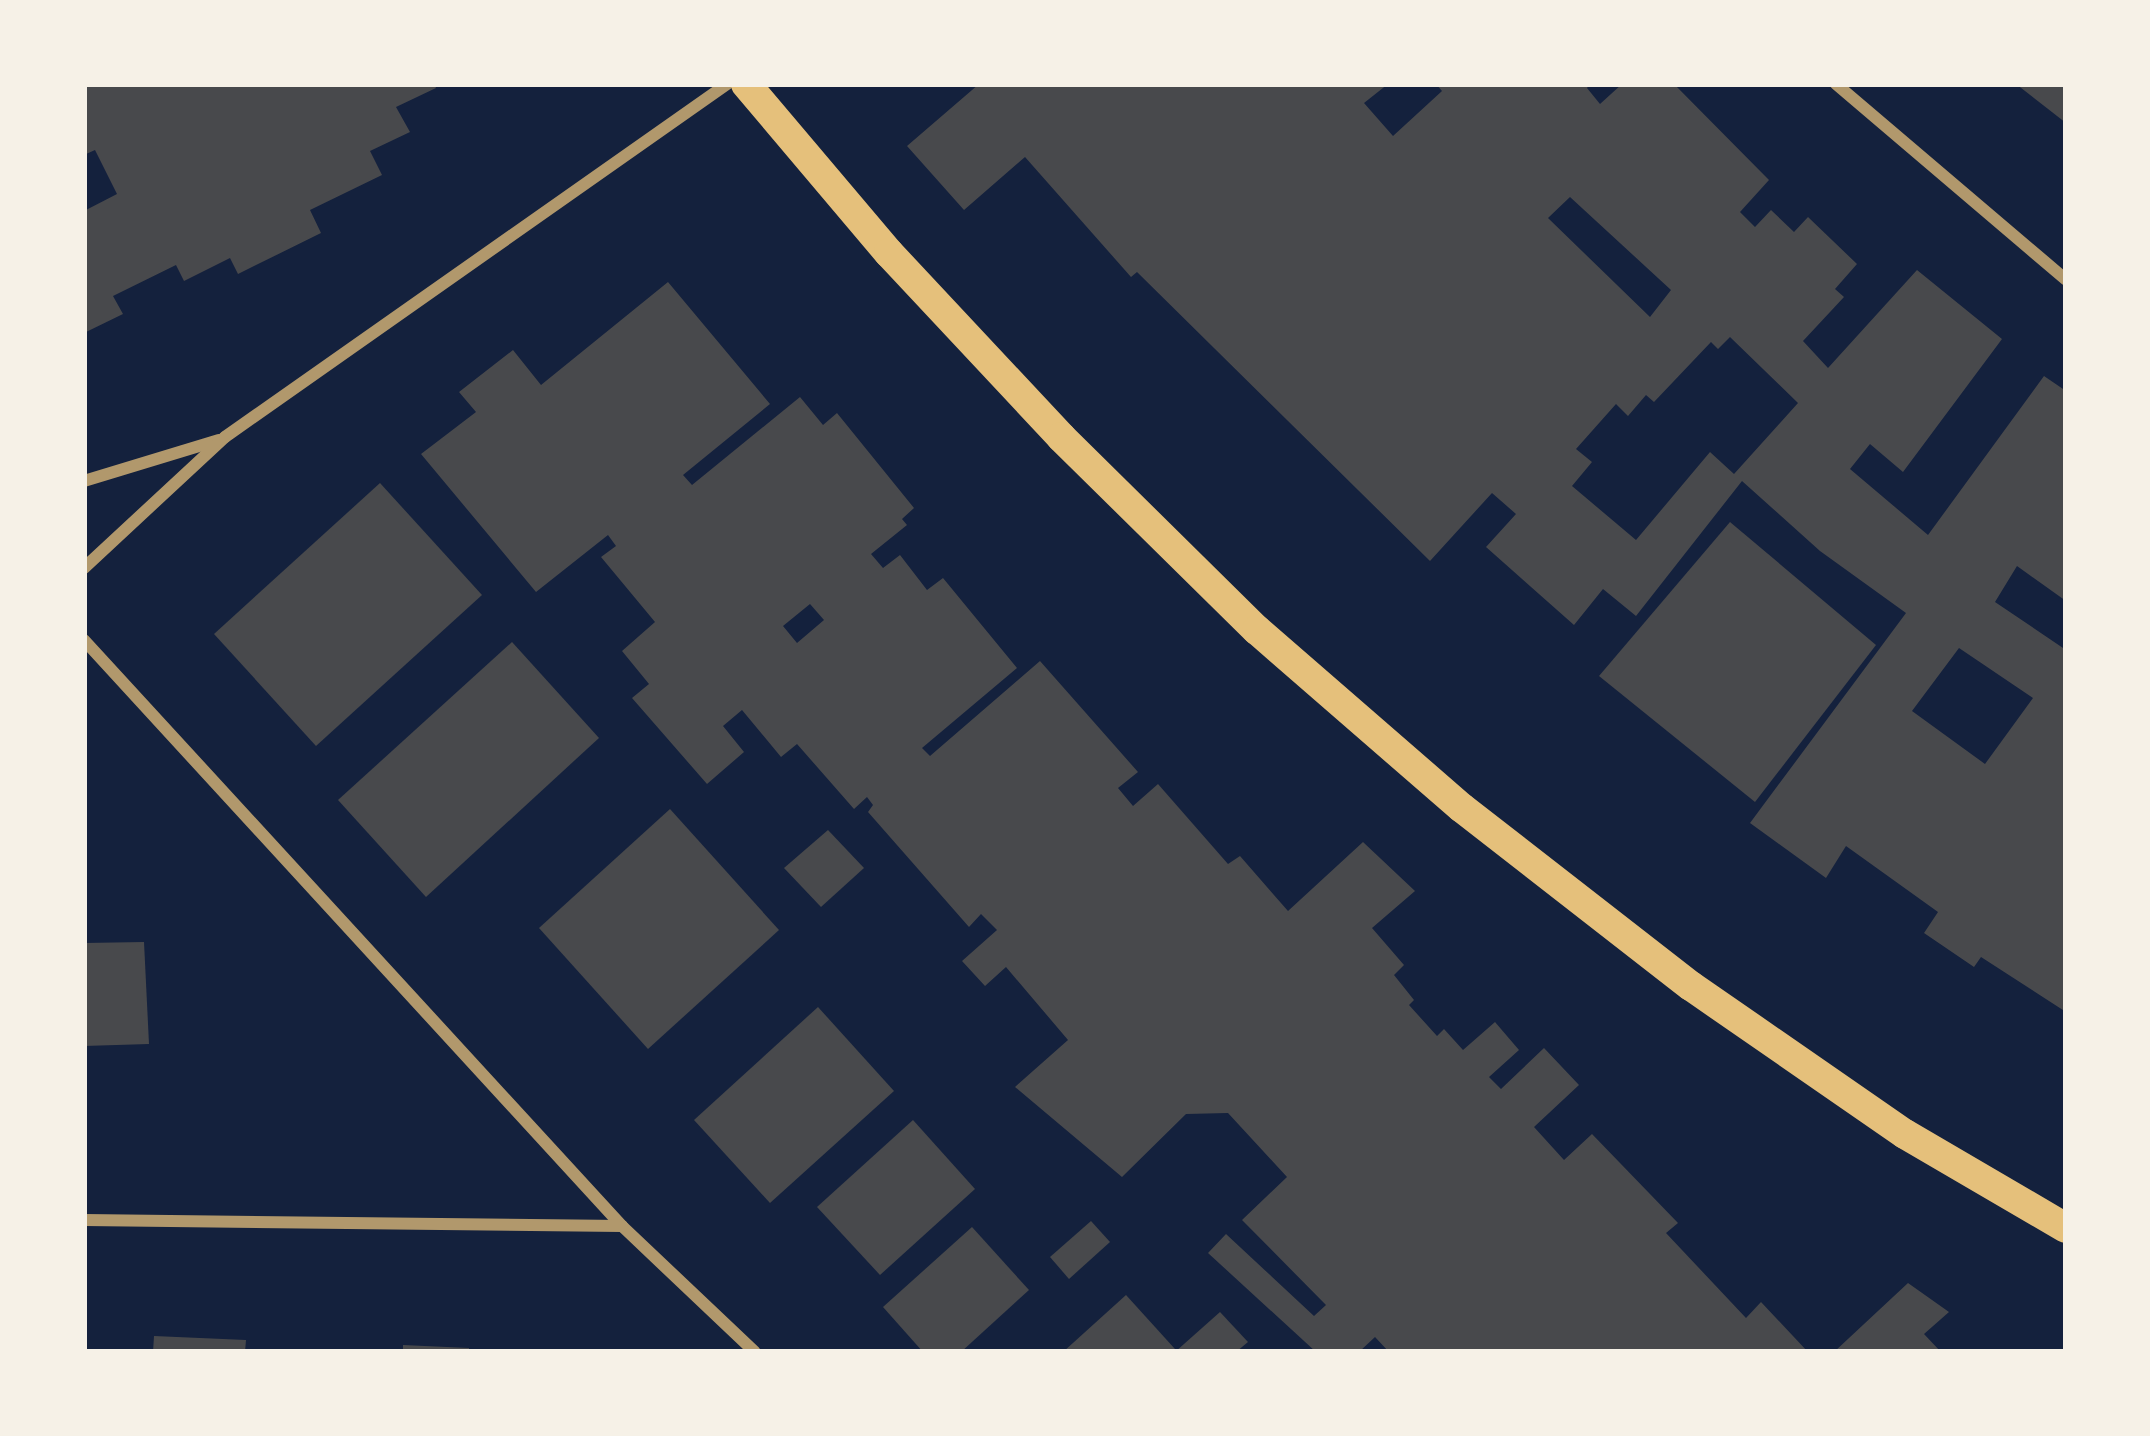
<!DOCTYPE html>
<style>
body{margin:0}
#map{position:relative;width:2150px;height:1436px;overflow:hidden;background:#14213d;font-family:Lato,sans-serif}
div>[style]{position:absolute}
.building>*{inset:0;background:#48494c}
.minor>*{height:12px;margin:-6px;padding:0 6px;transform-origin:6px;border-radius:6px;background:#b1986c}
.primary>*{height:30px;margin:-15px;padding:0 15px;transform-origin:15px;border-radius:15px;background:#e5c07b}
span{translate:-50% -50%;white-space:nowrap;text-align:center;line-height:1.15;-webkit-text-stroke:12px #f6f1e7;paint-order:stroke}
.frame{position:absolute;inset:0;border:87px solid #f6f1e7;pointer-events:none}
</style>
<div id="map">
<div class="building">
<div style="clip-path:polygon(84px 84px,434px 84px,436px 88px,396px 107px,410px 132px,370px 151px,382px 175px,310px 210px,321px 233px,238px 274px,230px 258px,184px 281px,176px 265px,113px 296px,123px 314px,84px 333px,84px 211px,117px 194px,95px 150px,84px 155px)"></div>
<div style="clip-path:polygon(evenodd,979px 84px,1388px 84px,1364px 103px,1393px 136px,1442px 91px,1436px 84px,1590px 84px,1587px 88px,1600px 104px,1622px 84px,1674px 84px,1769px 180px,1740px 212px,1755px 227px,1771px 210px,1794px 232px,1808px 217px,1857px 264px,1835px 289px,1844px 297px,1803px 341px,1828px 368px,1917px 270px,2002px 339px,1903px 472px,1870px 444px,1850px 469px,1928px 535px,2044px 376px,2066px 391px,2066px 601px,2017px 566px,1995px 602px,2066px 650px,2066px 1012px,1981px 957px,1974px 967px,1924px 933px,1938px 912px,1846px 846px,1826px 878px,1750px 823px,1906px 613px,1820px 551px,1742px 481px,1636px 616px,1603px 589px,1574px 625px,1486px 547px,1516px 514px,1492px 493px,1430px 561px,1137px 272px,1131px 277px,1025px 157px,964px 210px,907px 146px,979px 84px,1570px 197px,1671px 290px,1650px 317px,1548px 218px,1570px 197px,979px 84px,1730px 337px,1798px 403px,1734px 474px,1710px 452px,1636px 540px,1572px 486px,1592px 462px,1576px 449px,1616px 404px,1628px 416px,1646px 395px,1654px 402px,1711px 342px,1718px 349px,1730px 337px,979px 84px,1959px 648px,2033px 698px,1985px 764px,1912px 711px,1959px 648px)"></div>
<div style="clip-path:polygon(2016px 84px,2066px 84px,2066px 123px)"></div>
<div style="clip-path:polygon(evenodd,668px 282px,770px 404px,683px 475px,692px 485px,800px 397px,823px 425px,837px 413px,914px 508px,902px 519px,907px 525px,871px 554px,883px 568px,900px 555px,927px 590px,943px 578px,1017px 668px,922px 748px,930px 756px,1040px 661px,1138px 772px,1118px 788px,1133px 806px,1158px 784px,1228px 864px,1240px 856px,1288px 911px,1363px 842px,1415px 891px,1372px 928px,1404px 965px,1394px 975px,1414px 1000px,1409px 1005px,1437px 1036px,1444px 1029px,1463px 1050px,1495px 1022px,1519px 1050px,1489px 1077px,1501px 1089px,1544px 1048px,1579px 1085px,1534px 1127px,1564px 1160px,1592px 1134px,1678px 1223px,1666px 1233px,1746px 1318px,1761px 1302px,1808px 1352px,1389px 1352px,1375px 1337px,1359px 1352px,1316px 1352px,1208px 1253px,1226px 1234px,1314px 1316px,1326px 1305px,1242px 1220px,1287px 1177px,1228px 1113px,1186px 1114px,1122px 1177px,1015px 1087px,1068px 1040px,1006px 967px,985px 986px,962px 961px,997px 930px,981px 914px,969px 927px,868px 812px,873px 805px,867px 797px,854px 809px,797px 744px,781px 757px,742px 710px,723px 726px,744px 752px,707px 784px,632px 698px,649px 684px,622px 651px,655px 622px,601px 557px,616px 546px,608px 535px,536px 592px,421px 454px,476px 412px,459px 392px,513px 350px,541px 385px,668px 282px,810px 604px,824px 620px,797px 643px,783px 626px,810px 604px)"></div>
<div style="clip-path:polygon(380px 483px,482px 595px,316px 746px,214px 634px)"></div>
<div style="clip-path:polygon(1730px 522px,1876px 645px,1755px 802px,1599px 676px)"></div>
<div style="clip-path:polygon(512px 642px,599px 738px,426px 897px,338px 800px)"></div>
<div style="clip-path:polygon(670px 809px,779px 930px,648px 1049px,539px 928px)"></div>
<div style="clip-path:polygon(828px 830px,864px 868px,821px 907px,784px 868px)"></div>
<div style="clip-path:polygon(144px 942px,149px 1044px,84px 1046px,84px 943px)"></div>
<div style="clip-path:polygon(818px 1007px,894px 1091px,770px 1203px,694px 1120px)"></div>
<div style="clip-path:polygon(913px 1120px,975px 1189px,880px 1275px,817px 1207px)"></div>
<div style="clip-path:polygon(1091px 1221px,1110px 1242px,1069px 1279px,1050px 1257px)"></div>
<div style="clip-path:polygon(972px 1227px,1029px 1290px,961px 1352px,923px 1352px,883px 1307px)"></div>
<div style="clip-path:polygon(1908px 1283px,1949px 1312px,1924px 1334px,1941px 1352px,1834px 1352px)"></div>
<div style="clip-path:polygon(1126px 1295px,1175px 1349px,1172px 1352px,1063px 1352px)"></div>
<div style="clip-path:polygon(1220px 1312px,1248px 1342px,1236px 1352px,1175px 1352px)"></div>
<div style="clip-path:polygon(154px 1336px,246px 1340px,245px 1352px,153px 1352px)"></div>
<div style="clip-path:polygon(403px 1345px,469px 1348px,469px 1352px,403px 1352px)"></div>
</div>
<div class="minor">
<div style="left:1836px;top:84px;width:302px;rotate:40.4deg"></div>
<div style="left:84px;top:481px;width:141px;rotate:-16.9deg"></div>
<div style="left:84px;top:568px;width:192px;rotate:-42.9deg"></div>
<div style="left:225px;top:437px;width:614px;rotate:-35.11deg"></div>
<div style="left:84px;top:640px;width:796px;rotate:47.45deg"></div>
<div style="left:622px;top:1226px;width:183px;rotate:43.5deg"></div>
<div style="left:84px;top:1220px;width:538px;rotate:0.64deg"></div>
</div>
<div class="primary">
<div style="left:746px;top:84px;width:221px;rotate:49.8deg"></div>
<div style="left:889px;top:253px;width:252px;rotate:46.9deg"></div>
<div style="left:1061px;top:437px;width:275px;rotate:44.6deg"></div>
<div style="left:1257px;top:630px;width:271px;rotate:41deg"></div>
<div style="left:1462px;top:808px;width:290px;rotate:37.9deg"></div>
<div style="left:1691px;top:986px;width:260px;rotate:34.7deg"></div>
<div style="left:1905px;top:1134px;width:186px;rotate:30.3deg"></div>
</div>
<div class="frame"></div>
</div>
